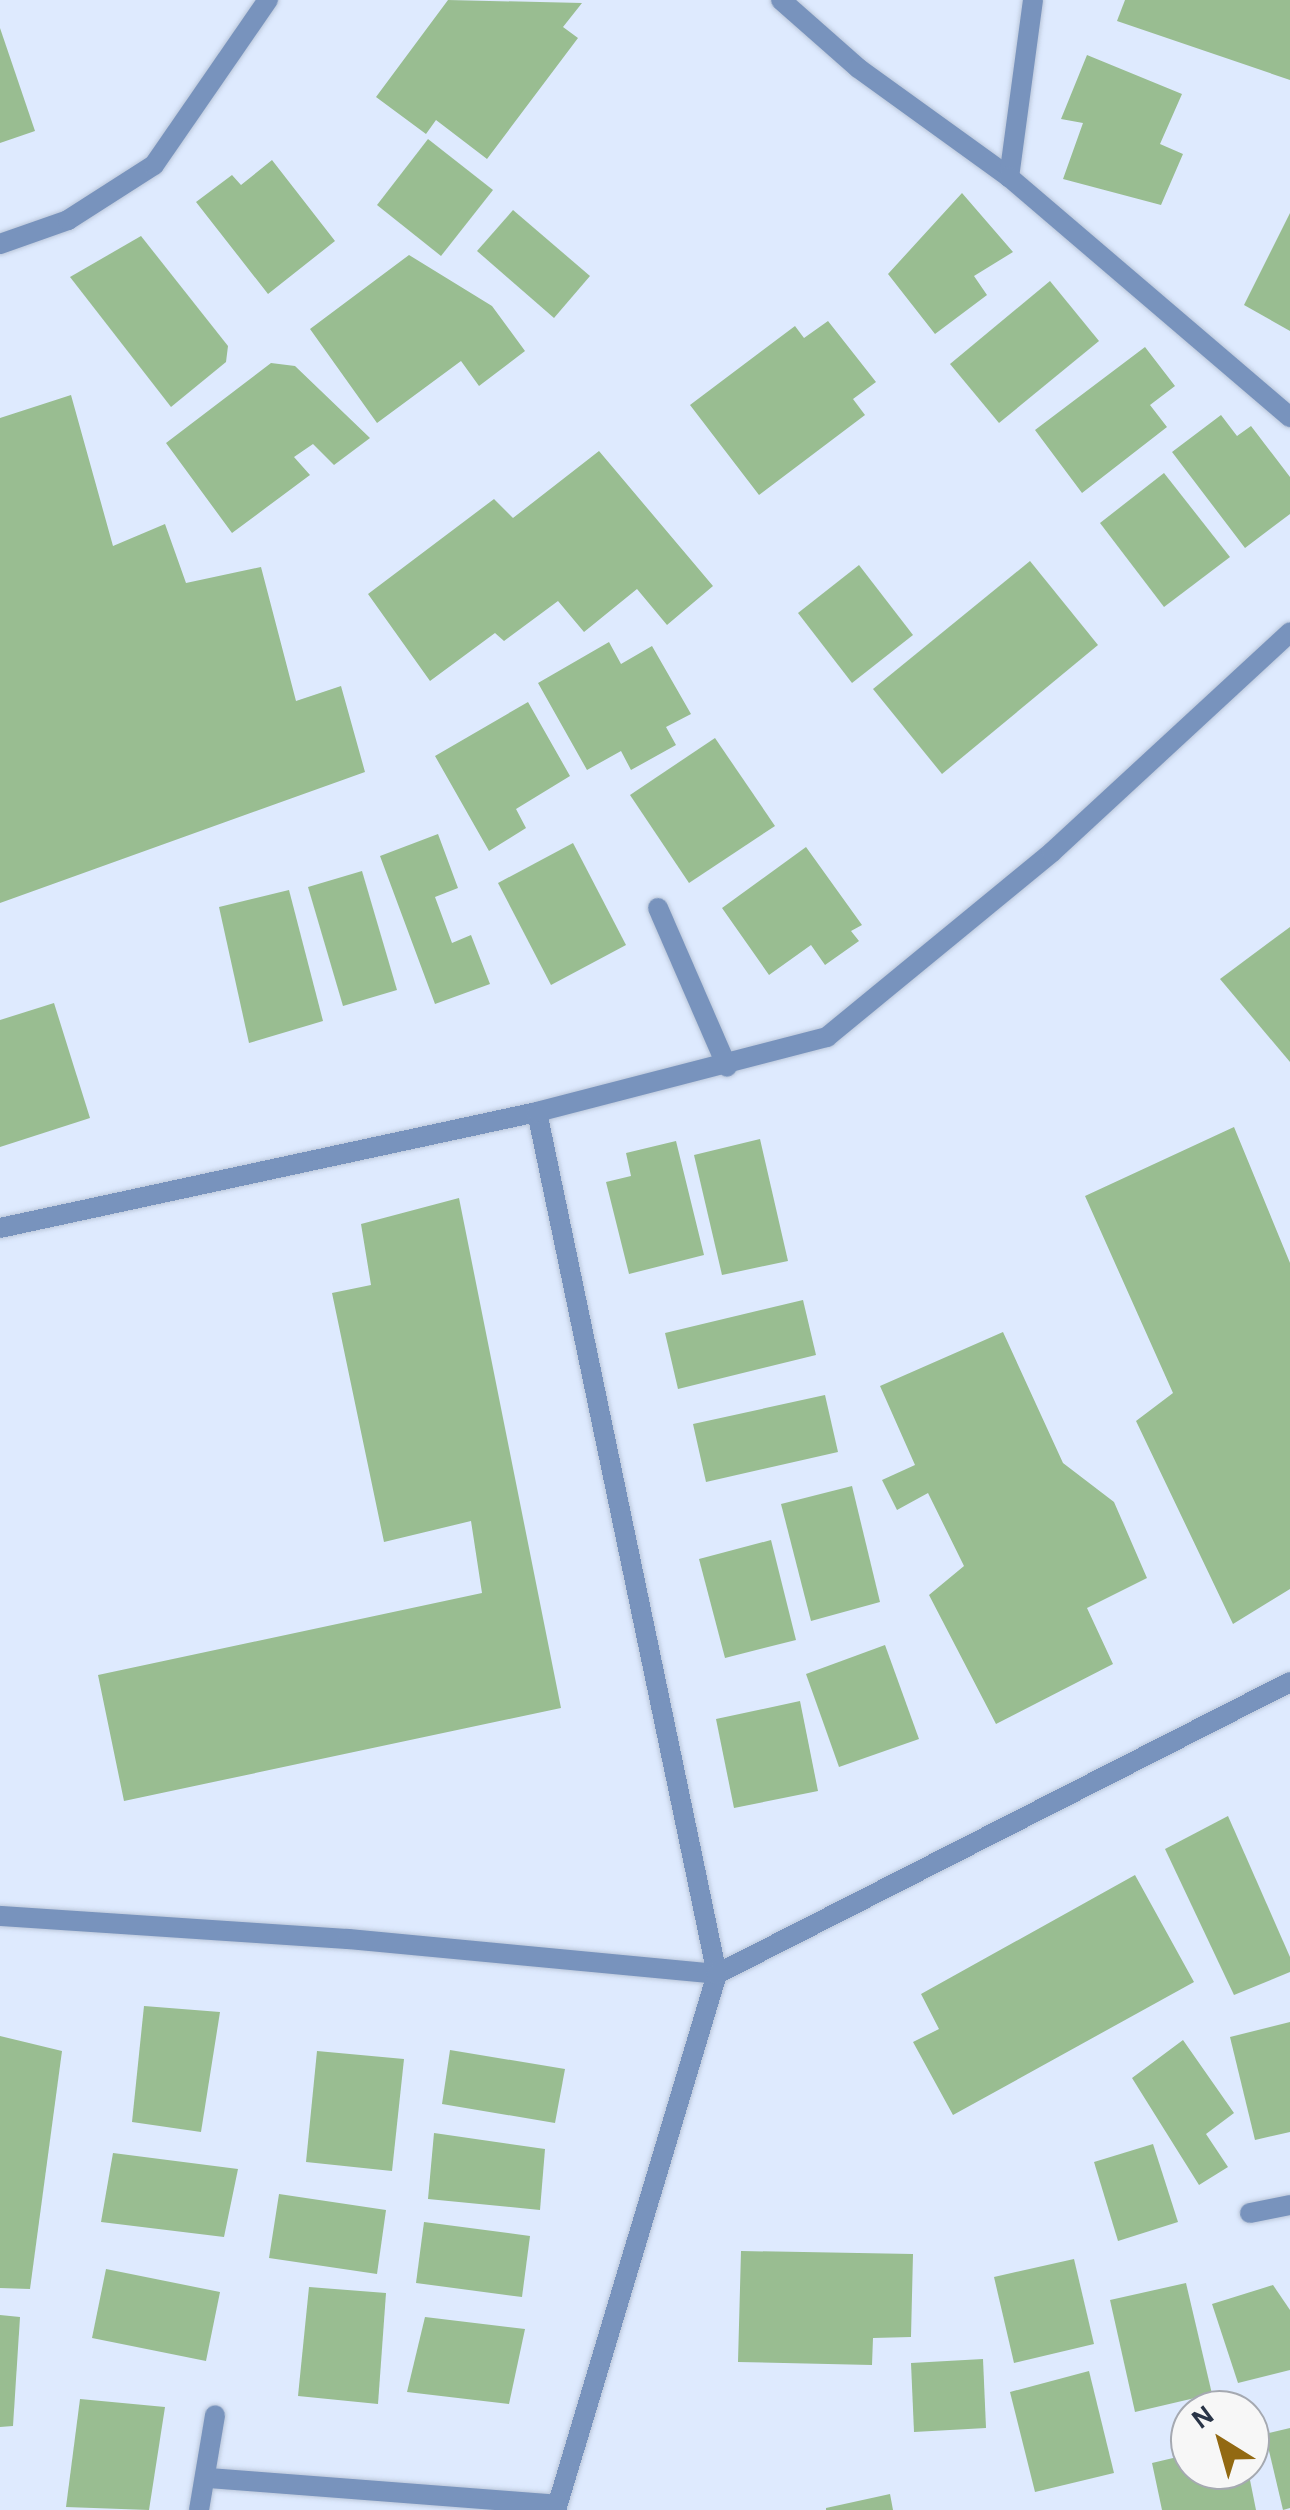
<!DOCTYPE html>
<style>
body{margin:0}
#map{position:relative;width:1290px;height:2510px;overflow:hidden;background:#deeafe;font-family:"Alegreya Sans",sans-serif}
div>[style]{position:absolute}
.building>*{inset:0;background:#99bd91}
.roads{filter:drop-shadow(0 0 2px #bac6d9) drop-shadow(0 0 2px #bac6d9)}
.service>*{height:20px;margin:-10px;padding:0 10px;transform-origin:10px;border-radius:10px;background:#7893bd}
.minor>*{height:20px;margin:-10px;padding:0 10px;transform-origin:10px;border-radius:10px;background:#7893bd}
.tertiary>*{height:20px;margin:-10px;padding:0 10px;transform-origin:10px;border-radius:10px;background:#7893bd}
span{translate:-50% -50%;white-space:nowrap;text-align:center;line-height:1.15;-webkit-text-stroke:9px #f7f7f7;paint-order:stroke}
.north{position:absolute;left:1170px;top:2390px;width:100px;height:100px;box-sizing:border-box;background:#f7f7f7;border:2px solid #a5a9b1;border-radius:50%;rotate:323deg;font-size:28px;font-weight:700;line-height:40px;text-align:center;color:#293447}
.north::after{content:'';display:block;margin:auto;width:35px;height:45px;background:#926912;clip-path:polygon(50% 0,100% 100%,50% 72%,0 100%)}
</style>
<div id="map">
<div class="building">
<div style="clip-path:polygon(448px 0,582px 3px,563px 27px,578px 38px,487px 159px,436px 120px,426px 134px,376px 97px)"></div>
<div style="clip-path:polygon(1125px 0,1290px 0,1290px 80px,1117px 21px)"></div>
<div style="clip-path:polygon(0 28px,35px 131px,0 143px)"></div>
<div style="clip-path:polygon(1087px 55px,1182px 94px,1160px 144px,1183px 154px,1161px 205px,1063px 179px,1083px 123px,1061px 119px)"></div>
<div style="clip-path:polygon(428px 139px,493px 190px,441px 256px,377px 205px)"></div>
<div style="clip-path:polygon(272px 160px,335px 241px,268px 294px,196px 202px,232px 175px,241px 185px)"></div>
<div style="clip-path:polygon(962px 193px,1013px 252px,974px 276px,987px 295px,935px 334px,888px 274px)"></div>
<div style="clip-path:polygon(513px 210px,590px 276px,554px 318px,477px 251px)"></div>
<div style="clip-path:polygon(1290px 213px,1290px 331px,1244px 305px)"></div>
<div style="clip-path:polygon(141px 236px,228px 346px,226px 362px,171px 407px,70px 277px)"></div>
<div style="clip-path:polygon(409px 255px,492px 306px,525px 351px,479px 386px,461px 361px,377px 423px,310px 329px)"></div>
<div style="clip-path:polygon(1050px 281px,1099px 341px,999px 423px,950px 364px)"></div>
<div style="clip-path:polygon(828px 321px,876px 382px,853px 399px,865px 415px,759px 495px,690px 405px,795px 326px,804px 338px)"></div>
<div style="clip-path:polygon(1145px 347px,1175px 386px,1150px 405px,1167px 427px,1082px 493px,1035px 430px)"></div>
<div style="clip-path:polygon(271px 363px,295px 366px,370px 438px,334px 465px,313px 444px,294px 457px,310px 475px,232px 533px,166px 443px)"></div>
<div style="clip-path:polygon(71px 395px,113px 546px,165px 524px,186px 583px,261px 567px,296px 701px,341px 686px,365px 772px,0 903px,0 418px)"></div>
<div style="clip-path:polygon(1221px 415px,1237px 436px,1251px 426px,1290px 477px,1290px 514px,1245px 548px,1172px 452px)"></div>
<div style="clip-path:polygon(599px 451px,713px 586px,667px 625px,637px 589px,584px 632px,558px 601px,504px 641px,495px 633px,430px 681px,368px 594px,494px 499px,513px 518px)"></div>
<div style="clip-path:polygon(1164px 473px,1230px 557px,1164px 607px,1100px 523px)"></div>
<div style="clip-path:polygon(1030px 561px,1098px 645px,942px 774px,873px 689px)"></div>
<div style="clip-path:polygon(859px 565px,913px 635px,852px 683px,798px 613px)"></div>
<div style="clip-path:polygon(609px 642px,621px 664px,652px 646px,691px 714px,666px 727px,676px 745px,631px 770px,621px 751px,587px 770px,538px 683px)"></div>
<div style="clip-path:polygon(528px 702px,570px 776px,516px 809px,526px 828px,489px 851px,435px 756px)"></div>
<div style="clip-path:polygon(715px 738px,775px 826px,689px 883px,630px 795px)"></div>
<div style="clip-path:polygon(438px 834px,458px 888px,435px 897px,452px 943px,471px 935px,490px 984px,435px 1004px,380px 856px)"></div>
<div style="clip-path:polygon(573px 843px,626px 945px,551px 985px,498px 883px)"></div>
<div style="clip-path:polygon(806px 847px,862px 925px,851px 931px,859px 941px,825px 965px,811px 945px,769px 975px,722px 908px)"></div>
<div style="clip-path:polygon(362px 871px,397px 990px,343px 1006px,308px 887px)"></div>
<div style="clip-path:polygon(289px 890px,323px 1021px,249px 1043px,219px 907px)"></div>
<div style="clip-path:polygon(1290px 927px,1290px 1062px,1220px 979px)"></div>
<div style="clip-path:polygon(54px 1003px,90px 1118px,0 1147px,0 1020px)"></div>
<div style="clip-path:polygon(1234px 1127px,1290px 1263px,1290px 1589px,1233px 1624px,1136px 1421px,1173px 1393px,1085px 1196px)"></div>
<div style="clip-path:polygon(760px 1139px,788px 1261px,722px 1275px,694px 1155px)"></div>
<div style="clip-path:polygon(676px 1141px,704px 1255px,629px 1274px,606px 1182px,631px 1176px,626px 1153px)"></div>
<div style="clip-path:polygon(459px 1198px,561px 1708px,124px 1801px,98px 1675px,482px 1593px,471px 1521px,384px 1542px,332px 1293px,371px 1285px,361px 1224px)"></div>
<div style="clip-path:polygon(803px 1300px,816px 1355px,678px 1389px,665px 1333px)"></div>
<div style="clip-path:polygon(1003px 1332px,1063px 1463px,1114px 1502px,1147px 1578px,1087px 1608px,1113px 1664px,996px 1724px,929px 1595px,964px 1566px,928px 1493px,897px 1510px,882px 1480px,915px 1465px,880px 1386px)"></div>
<div style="clip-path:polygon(825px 1395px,838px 1452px,706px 1482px,693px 1424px)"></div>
<div style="clip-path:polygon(852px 1486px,880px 1602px,811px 1621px,781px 1504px)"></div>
<div style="clip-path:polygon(771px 1540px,796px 1640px,725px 1658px,699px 1559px)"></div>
<div style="clip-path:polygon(885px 1645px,919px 1739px,839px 1767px,806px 1674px)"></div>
<div style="clip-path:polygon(800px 1701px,818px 1791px,734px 1808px,716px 1719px)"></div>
<div style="clip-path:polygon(1228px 1816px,1290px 1957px,1290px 1972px,1234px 1995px,1165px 1849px)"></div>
<div style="clip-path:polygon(1135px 1875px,1194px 1982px,953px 2115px,913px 2042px,939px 2029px,921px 1994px)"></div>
<div style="clip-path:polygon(144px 2006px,220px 2012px,201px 2132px,132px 2122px)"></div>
<div style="clip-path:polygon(1290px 2022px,1290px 2132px,1255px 2140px,1230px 2037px)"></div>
<div style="clip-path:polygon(0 2036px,62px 2051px,30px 2289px,0 2288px)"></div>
<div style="clip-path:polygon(1183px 2040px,1234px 2113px,1206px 2134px,1228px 2167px,1199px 2185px,1132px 2078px)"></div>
<div style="clip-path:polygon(450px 2050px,565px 2069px,555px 2123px,442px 2104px)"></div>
<div style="clip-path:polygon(317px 2051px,404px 2059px,392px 2171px,306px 2162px)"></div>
<div style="clip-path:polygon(434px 2133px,545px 2149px,540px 2210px,428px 2199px)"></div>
<div style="clip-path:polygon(1153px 2144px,1178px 2222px,1118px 2241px,1094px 2162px)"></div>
<div style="clip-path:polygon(113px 2153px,238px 2169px,224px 2237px,101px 2222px)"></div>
<div style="clip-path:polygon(279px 2194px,386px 2210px,377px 2274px,269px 2258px)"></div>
<div style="clip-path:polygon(424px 2222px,530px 2236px,522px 2297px,416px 2283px)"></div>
<div style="clip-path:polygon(741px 2251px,913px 2254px,911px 2337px,873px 2338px,872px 2365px,738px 2362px)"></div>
<div style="clip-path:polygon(1074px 2259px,1094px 2344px,1014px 2363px,994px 2277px)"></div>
<div style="clip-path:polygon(106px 2269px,220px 2292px,206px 2361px,92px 2338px)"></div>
<div style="clip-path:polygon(1186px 2283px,1212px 2394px,1135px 2412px,1110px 2300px)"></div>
<div style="clip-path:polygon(1273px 2285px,1290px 2310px,1290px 2370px,1238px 2383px,1212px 2304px)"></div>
<div style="clip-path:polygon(309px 2287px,386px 2293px,378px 2404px,298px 2396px)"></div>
<div style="clip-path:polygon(0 2315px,20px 2317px,13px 2426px,0 2427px)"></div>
<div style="clip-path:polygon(425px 2317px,525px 2329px,509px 2404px,407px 2392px)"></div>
<div style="clip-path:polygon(983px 2359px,986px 2428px,914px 2432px,911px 2363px)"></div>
<div style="clip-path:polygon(1089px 2371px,1114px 2473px,1035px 2492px,1010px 2392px)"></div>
<div style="clip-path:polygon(80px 2399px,165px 2407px,149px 2510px,66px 2507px)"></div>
<div style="clip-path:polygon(1290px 2428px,1290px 2508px,1283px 2510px,1265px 2434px)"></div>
<div style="clip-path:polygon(1190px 2454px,1190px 2470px,1248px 2470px,1256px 2510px,1162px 2510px,1152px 2463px)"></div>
<div style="clip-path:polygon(890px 2494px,893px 2510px,826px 2510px,826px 2508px)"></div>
</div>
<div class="roads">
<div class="service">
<div style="left:781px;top:0;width:103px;rotate:41.4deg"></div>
<div style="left:858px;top:68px;width:186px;rotate:35.8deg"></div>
</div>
<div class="minor">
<div style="left:1033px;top:0;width:179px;rotate:97.7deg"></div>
<div style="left:1009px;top:177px;width:370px;rotate:40.5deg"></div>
<div style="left:0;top:244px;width:72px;rotate:-19.4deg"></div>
<div style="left:68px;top:220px;width:102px;rotate:-32.6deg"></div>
<div style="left:154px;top:165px;width:201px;rotate:-55.4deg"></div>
<div style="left:658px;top:908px;width:173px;rotate:66.5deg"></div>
<div style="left:537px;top:1112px;width:881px;rotate:78.21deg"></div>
<div style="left:0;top:1228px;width:549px;rotate:-12.19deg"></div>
<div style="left:537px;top:1112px;width:300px;rotate:-14.5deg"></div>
<div style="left:827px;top:1037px;width:291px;rotate:-39.4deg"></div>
<div style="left:1052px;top:852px;width:324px;rotate:-42.7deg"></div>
<div style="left:1250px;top:2213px;width:41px;rotate:-11.3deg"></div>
<div style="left:209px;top:2478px;width:349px;rotate:4.4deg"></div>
<div style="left:199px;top:2510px;width:96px;rotate:-80.4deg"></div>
</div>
<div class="tertiary">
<div style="left:0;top:1916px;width:349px;rotate:3.8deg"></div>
<div style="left:348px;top:1939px;width:371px;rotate:5.4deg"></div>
<div style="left:556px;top:2510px;width:560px;rotate:-73.28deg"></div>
<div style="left:717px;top:1974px;width:643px;rotate:-27deg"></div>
</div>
</div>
<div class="north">N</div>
</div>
